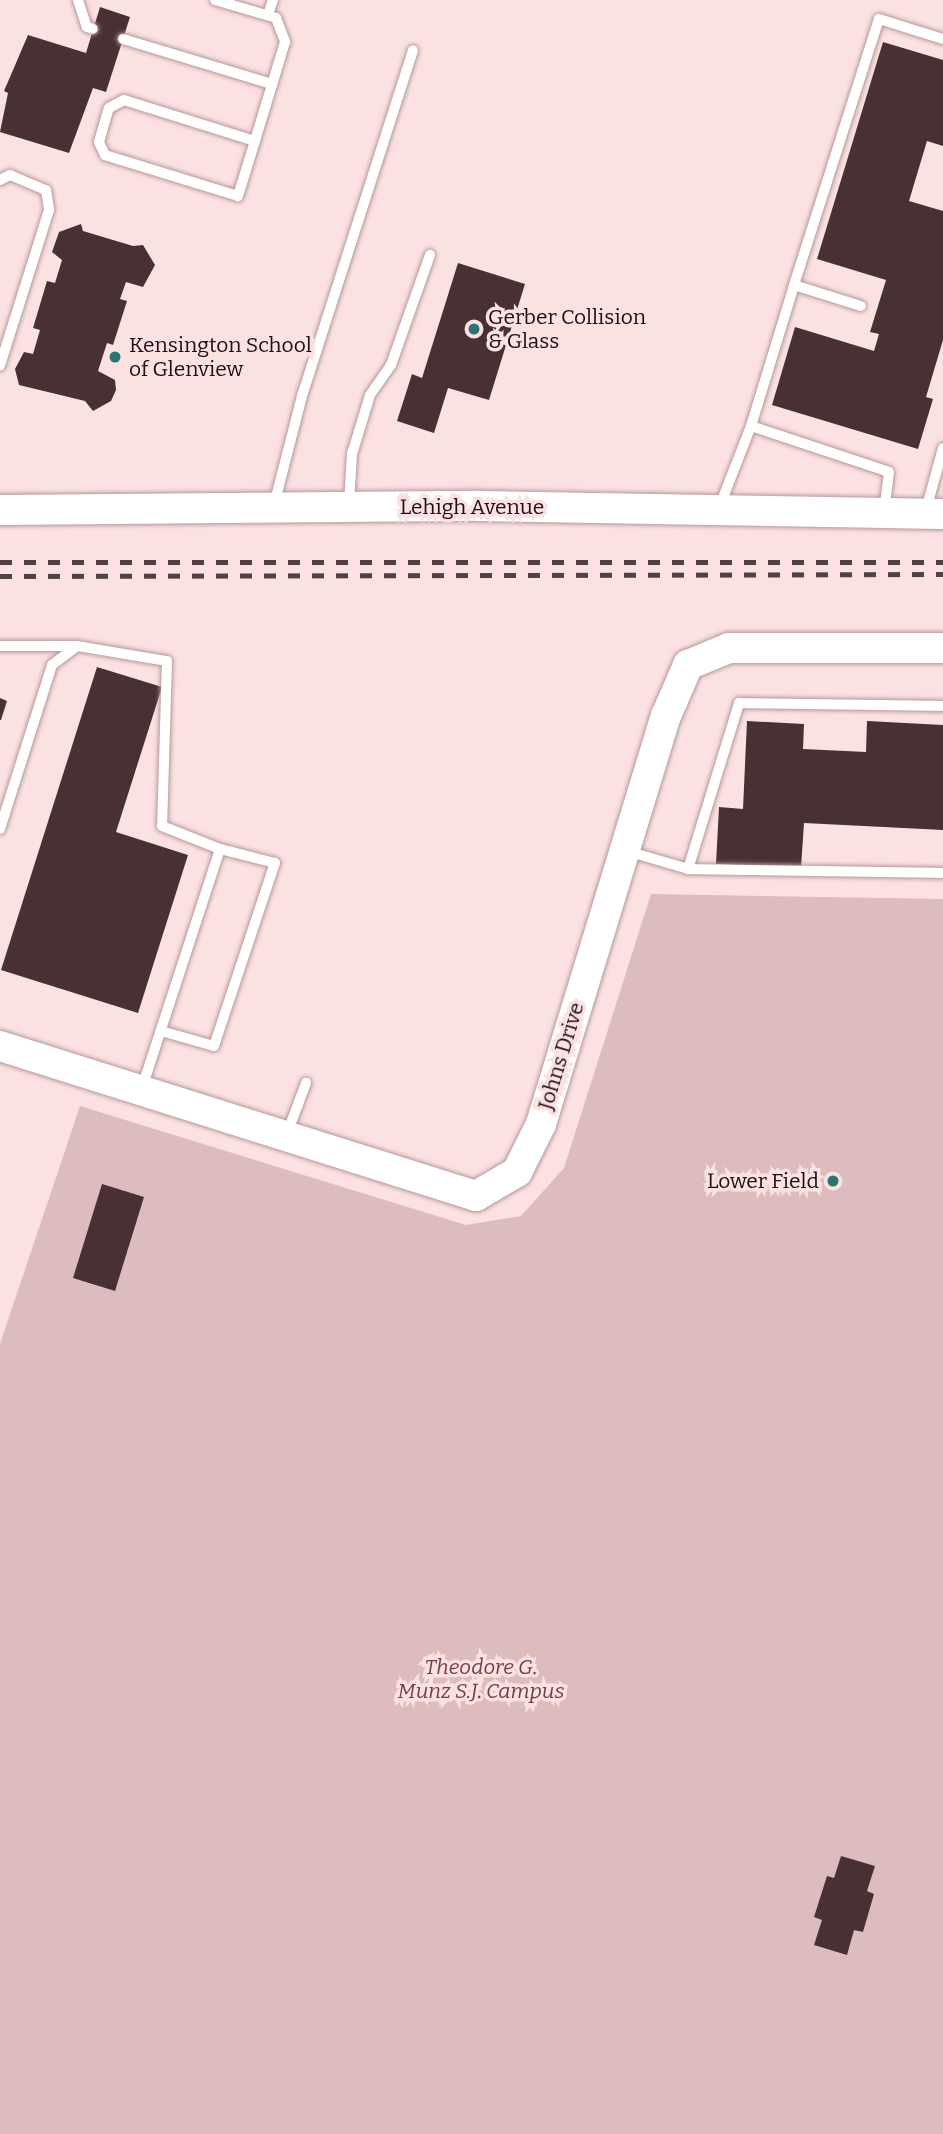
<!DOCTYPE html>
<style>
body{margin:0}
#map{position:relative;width:943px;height:2134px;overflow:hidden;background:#fce1e3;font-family:Bitter,serif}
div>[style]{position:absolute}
.green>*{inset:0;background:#dcbcbe}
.building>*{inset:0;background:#493032}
.roads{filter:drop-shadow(0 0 2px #b6989a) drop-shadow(0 0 2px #b6989a)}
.lane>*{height:10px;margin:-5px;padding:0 5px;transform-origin:5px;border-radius:5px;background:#fff}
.secondary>*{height:30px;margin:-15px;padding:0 15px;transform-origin:15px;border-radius:15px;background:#fff}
.rail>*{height:5px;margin-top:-2.5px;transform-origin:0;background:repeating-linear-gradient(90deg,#504142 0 12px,transparent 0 24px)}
.dots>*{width:19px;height:19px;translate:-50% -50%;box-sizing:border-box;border:4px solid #fce1e3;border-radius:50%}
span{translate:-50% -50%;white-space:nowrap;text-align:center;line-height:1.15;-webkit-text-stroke:7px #fce1e3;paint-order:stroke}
.poi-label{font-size:21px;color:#1b1011}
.left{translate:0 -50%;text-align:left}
.right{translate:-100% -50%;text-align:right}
.street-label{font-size:21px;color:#1b1011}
.park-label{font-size:21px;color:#743f44;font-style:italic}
</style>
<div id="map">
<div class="green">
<div style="clip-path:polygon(651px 894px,943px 899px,943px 2134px,0 2134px,0 1344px,80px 1106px,466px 1225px,521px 1216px,564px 1168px)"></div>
</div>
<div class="building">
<div style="clip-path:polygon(100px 7px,130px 17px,106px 92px,93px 88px,69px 153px,0 132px,8px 93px,4px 91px,28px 35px,86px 53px)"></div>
<div style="clip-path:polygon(883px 42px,943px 60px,943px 146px,927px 141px,909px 201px,943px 211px,943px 340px,926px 397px,933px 399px,918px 449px,772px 405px,795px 327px,874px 351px,879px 334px,870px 332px,886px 280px,817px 259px)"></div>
<div style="clip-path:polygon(81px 224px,83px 231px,133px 246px,143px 245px,155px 265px,143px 287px,126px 282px,120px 299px,127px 301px,113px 345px,107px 343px,98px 371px,115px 380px,116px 390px,111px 401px,93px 411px,85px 401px,19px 385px,15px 369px,24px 352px,33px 354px,40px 330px,33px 328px,47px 281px,55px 283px,62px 260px,52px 252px,59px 232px)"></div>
<div style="clip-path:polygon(458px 263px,525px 284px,489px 400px,448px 388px,434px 433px,397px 421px,412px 374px,422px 378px)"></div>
<div style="clip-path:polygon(97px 667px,162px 687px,116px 832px,188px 855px,138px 1013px,1px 970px)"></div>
<div style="clip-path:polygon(0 698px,7px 701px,1px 720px,0 720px)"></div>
<div style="clip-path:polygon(747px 721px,804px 724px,803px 749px,866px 752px,867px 721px,943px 725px,943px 830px,804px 823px,801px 868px,716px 864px,719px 807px,743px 809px)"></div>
<div style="clip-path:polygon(102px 1184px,144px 1197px,115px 1291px,73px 1278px)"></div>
<div style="clip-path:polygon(841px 1856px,875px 1866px,867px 1891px,874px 1894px,863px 1932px,854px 1930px,847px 1955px,814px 1945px,822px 1920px,814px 1917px,827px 1876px,834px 1878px)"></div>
</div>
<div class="roads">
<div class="lane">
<div style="left:78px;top:0;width:28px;rotate:72deg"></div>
<div style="left:87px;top:27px;width:6px;rotate:18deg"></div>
<div style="left:215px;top:0;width:64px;rotate:16.4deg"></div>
<div style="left:276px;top:18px;width:26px;rotate:69deg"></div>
<div style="left:285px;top:42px;width:103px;rotate:106.9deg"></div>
<div style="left:255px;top:141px;width:58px;rotate:107.2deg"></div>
<div style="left:238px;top:196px;width:139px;rotate:-162.9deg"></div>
<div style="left:105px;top:155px;width:14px;rotate:-115deg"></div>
<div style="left:99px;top:142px;width:35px;rotate:-74deg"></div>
<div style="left:109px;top:108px;width:17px;rotate:-28deg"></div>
<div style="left:124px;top:100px;width:137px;rotate:17.4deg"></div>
<div style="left:268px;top:15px;width:16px;rotate:-72deg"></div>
<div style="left:123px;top:39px;width:156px;rotate:16.8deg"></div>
<div style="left:0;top:180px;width:11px;rotate:-27deg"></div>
<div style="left:10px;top:175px;width:39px;rotate:23deg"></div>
<div style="left:46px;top:190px;width:20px;rotate:81deg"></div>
<div style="left:49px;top:210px;width:163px;rotate:107.5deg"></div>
<div style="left:794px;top:285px;width:279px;rotate:-72.3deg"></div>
<div style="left:879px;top:19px;width:67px;rotate:17.4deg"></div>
<div style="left:751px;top:426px;width:147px;rotate:-73deg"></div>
<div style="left:794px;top:285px;width:70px;rotate:17.4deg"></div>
<div style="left:349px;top:504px;width:50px;rotate:-86.6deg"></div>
<div style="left:352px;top:454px;width:62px;rotate:-73deg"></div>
<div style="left:370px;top:395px;width:37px;rotate:-55deg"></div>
<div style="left:391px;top:365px;width:117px;rotate:-70.5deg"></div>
<div style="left:274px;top:505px;width:113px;rotate:-75.6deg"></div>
<div style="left:302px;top:396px;width:363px;rotate:-72.2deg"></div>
<div style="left:719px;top:508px;width:88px;rotate:-68.7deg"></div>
<div style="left:751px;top:426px;width:145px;rotate:18.4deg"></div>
<div style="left:889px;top:472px;width:40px;rotate:97.1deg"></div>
<div style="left:926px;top:510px;width:64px;rotate:-74.7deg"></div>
<div style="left:0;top:646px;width:77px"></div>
<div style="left:0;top:829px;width:172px;rotate:-72.4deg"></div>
<div style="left:52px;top:665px;width:31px;rotate:-37deg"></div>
<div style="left:77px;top:646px;width:91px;rotate:9.5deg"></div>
<div style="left:167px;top:661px;width:165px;rotate:91.7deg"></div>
<div style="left:162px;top:826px;width:62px;rotate:21.6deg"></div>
<div style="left:220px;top:849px;width:251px;rotate:108.1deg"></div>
<div style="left:627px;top:851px;width:64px;rotate:16.4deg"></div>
<div style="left:688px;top:869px;width:174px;rotate:-72.9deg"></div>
<div style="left:739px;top:703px;width:204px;rotate:0.8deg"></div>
<div style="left:688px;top:869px;width:255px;rotate:0.9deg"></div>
<div style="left:161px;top:1031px;width:55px;rotate:15.8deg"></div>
<div style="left:214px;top:1046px;width:193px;rotate:-71.6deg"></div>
<div style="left:275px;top:863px;width:57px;rotate:-165.7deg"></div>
<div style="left:286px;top:1136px;width:57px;rotate:-69.3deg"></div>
</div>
<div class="secondary">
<div style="left:0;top:510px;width:480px;rotate:-0.5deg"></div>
<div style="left:480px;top:506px;width:463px;rotate:1deg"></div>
<div style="left:0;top:1046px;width:499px;rotate:17.5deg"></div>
<div style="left:476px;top:1196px;width:48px;rotate:-30.3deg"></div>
<div style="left:517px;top:1172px;width:54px;rotate:-63.4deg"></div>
<div style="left:541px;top:1124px;width:427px;rotate:-73deg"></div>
<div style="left:666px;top:716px;width:56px;rotate:-66.7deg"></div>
<div style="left:688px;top:665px;width:44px;rotate:-22.5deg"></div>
<div style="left:729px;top:648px;width:214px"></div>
</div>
</div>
<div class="rail">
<div style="left:0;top:562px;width:943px"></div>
<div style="left:0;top:576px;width:943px;rotate:-0.12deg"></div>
</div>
<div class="dots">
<div style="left:474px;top:329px;background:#2a7471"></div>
<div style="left:115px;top:357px;background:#2a7471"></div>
<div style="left:833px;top:1181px;background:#2a7471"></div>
</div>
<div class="poi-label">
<span class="left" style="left:488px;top:329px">Gerber Collision<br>&amp; Glass</span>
<span class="left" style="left:129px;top:357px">Kensington School<br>of Glenview</span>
<span class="right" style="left:819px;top:1181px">Lower Field</span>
</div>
<div class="street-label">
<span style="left:472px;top:507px">Lehigh Avenue</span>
<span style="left:561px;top:1056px;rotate:-73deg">Johns Drive</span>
</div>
<div class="park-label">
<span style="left:481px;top:1679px">Theodore G.<br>Munz S.J. Campus</span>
</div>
</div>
